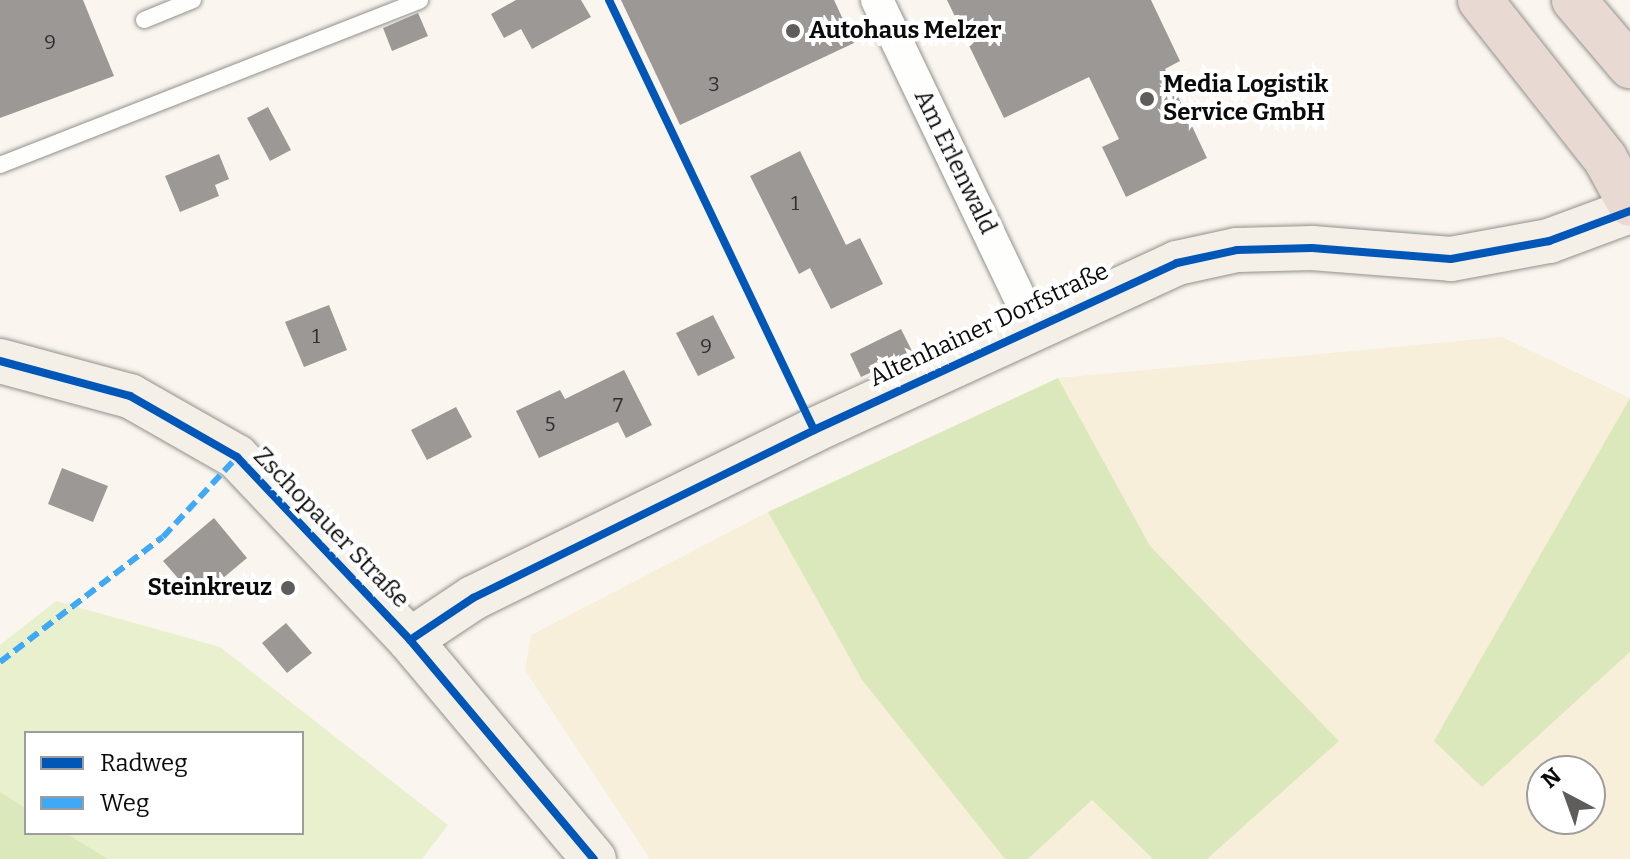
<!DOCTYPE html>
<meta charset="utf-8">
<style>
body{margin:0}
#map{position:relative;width:1630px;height:859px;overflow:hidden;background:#faf6ef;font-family:Bitter,serif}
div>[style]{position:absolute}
.farmland>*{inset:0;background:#f8efda}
.green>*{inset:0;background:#e9f0cd}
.forest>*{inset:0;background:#dbe8bb}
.building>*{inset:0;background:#9c9895}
.roads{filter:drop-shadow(0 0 2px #93918e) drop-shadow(0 0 2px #93918e)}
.lane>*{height:16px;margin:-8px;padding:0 8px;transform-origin:8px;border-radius:8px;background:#fefefd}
.street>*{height:32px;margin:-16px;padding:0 16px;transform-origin:16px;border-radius:16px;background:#fefefd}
.secondary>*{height:44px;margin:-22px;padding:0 22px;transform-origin:22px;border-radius:22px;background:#f4f0e8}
.highway>*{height:44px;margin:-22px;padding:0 22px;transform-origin:22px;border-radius:22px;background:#e9d9d3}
.quiet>*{height:6px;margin-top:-3px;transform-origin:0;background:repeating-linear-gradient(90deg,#3fa9f5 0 12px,transparent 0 18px)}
.cycleway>*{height:8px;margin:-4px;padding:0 4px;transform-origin:4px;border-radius:4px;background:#0057b8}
.dots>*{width:22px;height:22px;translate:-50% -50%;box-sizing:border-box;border:4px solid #fff;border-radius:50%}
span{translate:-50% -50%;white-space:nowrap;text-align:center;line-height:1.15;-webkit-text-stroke:8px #fff;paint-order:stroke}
.number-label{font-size:20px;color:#2f2e2e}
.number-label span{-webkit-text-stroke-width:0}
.poi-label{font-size:24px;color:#0b0b0b;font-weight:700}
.left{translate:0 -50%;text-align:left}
.right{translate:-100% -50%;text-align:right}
.street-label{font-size:24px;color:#0b0b0b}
.legend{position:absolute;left:24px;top:731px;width:280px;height:104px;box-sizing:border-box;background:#fff;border:2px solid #9d9d9d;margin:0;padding:10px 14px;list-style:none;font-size:24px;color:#0b0b0b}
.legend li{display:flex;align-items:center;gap:16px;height:40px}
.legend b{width:40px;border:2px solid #9d9d9d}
.north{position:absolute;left:1526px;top:755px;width:80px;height:80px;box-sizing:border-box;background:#fff;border:2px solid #9d9d9d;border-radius:50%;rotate:319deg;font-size:22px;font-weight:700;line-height:32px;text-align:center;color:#0b0b0b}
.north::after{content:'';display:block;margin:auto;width:28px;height:36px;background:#5f5d5b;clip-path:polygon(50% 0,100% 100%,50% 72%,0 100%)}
</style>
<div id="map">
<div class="farmland">
<div style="clip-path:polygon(evenodd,1502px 337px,1630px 398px,1482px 787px,1630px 652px,1630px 859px,1207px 859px,1338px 741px,1149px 546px,1058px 378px,1502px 337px,1542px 771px,1590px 771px,1590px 819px,1542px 819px,1542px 771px)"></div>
<div style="clip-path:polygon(768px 512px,862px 680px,1005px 859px,650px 859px,525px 670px,531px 635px)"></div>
<div style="clip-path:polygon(1092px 800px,1153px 859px,1028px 859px)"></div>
</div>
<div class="green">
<div style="clip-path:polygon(56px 601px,220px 647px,448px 825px,422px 859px,108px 859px,66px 833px,302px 833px,302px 733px,26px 733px,26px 808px,0 792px,0 645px)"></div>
</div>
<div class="forest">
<div style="clip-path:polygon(1058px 378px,1150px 546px,1339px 741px,1207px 859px,1153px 859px,1092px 800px,1028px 859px,1005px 859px,862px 680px,768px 512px)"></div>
<div style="clip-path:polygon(1630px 398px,1630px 652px,1482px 787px,1434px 741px)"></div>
<div style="clip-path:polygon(0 792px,26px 808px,26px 833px,66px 833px,108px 859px,0 859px)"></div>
</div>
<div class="building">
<div style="clip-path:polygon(0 0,83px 0,114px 76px,0 118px)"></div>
<div style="clip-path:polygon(516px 0,581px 0,591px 17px,532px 49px,521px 29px,504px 38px,491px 14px)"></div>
<div style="clip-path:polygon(621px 0,834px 0,854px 43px,680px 125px)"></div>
<div style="clip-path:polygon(947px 0,1151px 0,1180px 61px,1165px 69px,1207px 158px,1126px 197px,1102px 147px,1119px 139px,1089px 77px,1004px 118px)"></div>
<div style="clip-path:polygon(418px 13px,428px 36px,392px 51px,383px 28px)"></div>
<div style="clip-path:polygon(268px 107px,291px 150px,270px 161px,247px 118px)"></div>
<div style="clip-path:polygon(800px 151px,846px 245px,860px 238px,883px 284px,831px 309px,810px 268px,799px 274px,750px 176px)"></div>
<div style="clip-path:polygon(219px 154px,229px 179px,215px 185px,219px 196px,180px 212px,165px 176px)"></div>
<div style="clip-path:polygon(329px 305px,347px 350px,304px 367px,285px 322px)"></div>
<div style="clip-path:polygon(713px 315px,735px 358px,698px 376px,676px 333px)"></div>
<div style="clip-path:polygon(901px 329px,913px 353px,861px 377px,850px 354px)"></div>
<div style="clip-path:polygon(624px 370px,652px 425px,626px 438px,618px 422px,539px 458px,516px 411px,560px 390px,565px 399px)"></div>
<div style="clip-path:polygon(456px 407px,472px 437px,427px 460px,411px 430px)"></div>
<div style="clip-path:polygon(62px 468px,108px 486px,93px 522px,48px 504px)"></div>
<div style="clip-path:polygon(214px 518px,247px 558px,197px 600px,163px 561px)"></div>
<div style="clip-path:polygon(286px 623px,312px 653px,287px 673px,262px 643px)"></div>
</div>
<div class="roads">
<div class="lane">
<div style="left:144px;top:20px;width:53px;rotate:-22.2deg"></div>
<div style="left:0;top:165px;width:451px;rotate:-21.4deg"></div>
</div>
<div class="street">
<div style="left:877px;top:0;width:358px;rotate:64.4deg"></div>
</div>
<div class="secondary">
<div style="left:0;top:361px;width:135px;rotate:15.1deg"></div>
<div style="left:130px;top:396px;width:123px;rotate:29.7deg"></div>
<div style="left:237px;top:457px;width:252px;rotate:46.6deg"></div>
<div style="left:410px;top:640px;width:286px;rotate:50deg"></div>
<div style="left:410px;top:640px;width:76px;rotate:-33.7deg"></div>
<div style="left:473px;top:598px;width:380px;rotate:-26.2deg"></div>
<div style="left:814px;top:430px;width:400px;rotate:-24.7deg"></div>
<div style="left:1177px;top:263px;width:61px;rotate:-12.2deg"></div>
<div style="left:1237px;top:250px;width:75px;rotate:-1.5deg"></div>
<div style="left:1312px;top:248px;width:139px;rotate:4.5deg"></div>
<div style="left:1451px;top:259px;width:100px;rotate:-10.4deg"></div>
<div style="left:1549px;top:241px;width:86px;rotate:-20.3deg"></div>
</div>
<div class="highway">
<div style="left:1480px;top:0;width:201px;rotate:51.7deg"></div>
<div style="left:1605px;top:158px;width:52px;rotate:61.5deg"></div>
<div style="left:1574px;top:0;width:87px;rotate:49.7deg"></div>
</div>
</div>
<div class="quiet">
<div style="left:0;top:662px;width:205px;rotate:-37.5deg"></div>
<div style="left:163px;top:537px;width:109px;rotate:-47.2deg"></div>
</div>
<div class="cycleway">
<div style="left:609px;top:0;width:476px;rotate:64.5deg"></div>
<div style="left:0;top:361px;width:135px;rotate:15.1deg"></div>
<div style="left:130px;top:396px;width:123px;rotate:29.7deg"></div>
<div style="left:237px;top:457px;width:252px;rotate:46.6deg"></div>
<div style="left:410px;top:640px;width:286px;rotate:50deg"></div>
<div style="left:410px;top:640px;width:76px;rotate:-33.7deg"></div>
<div style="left:473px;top:598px;width:380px;rotate:-26.2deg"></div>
<div style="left:814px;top:430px;width:400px;rotate:-24.7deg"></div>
<div style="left:1177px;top:263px;width:61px;rotate:-12.2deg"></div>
<div style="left:1237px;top:250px;width:75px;rotate:-1.5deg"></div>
<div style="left:1312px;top:248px;width:139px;rotate:4.5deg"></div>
<div style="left:1451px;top:259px;width:100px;rotate:-10.4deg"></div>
<div style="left:1549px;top:241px;width:86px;rotate:-20.3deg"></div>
</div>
<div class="dots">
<div style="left:793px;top:31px;background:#5f5d5b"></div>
<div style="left:1147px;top:99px;background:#5f5d5b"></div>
<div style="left:288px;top:588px;background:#5f5d5b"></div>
</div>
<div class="number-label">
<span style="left:50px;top:42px">9</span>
<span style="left:714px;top:84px">3</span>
<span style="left:795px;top:203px">1</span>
<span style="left:316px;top:336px">1</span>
<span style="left:706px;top:346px">9</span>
<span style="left:618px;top:405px">7</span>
<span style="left:550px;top:424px">5</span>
</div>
<div class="poi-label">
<span class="left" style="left:809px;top:31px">Autohaus Melzer</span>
<span class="left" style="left:1163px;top:99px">Media Logistik<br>Service GmbH</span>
<span class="right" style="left:272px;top:588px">Steinkreuz</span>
</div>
<div class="street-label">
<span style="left:955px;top:162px;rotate:64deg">Am Erlenwald</span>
<span style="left:989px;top:325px;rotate:-25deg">Altenhainer Dorfstraße</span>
<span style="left:331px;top:528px;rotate:46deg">Zschopauer Straße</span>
</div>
<ul class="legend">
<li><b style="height:10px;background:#0057b8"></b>Radweg</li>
<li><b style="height:10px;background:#3fa9f5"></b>Weg</li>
</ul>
<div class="north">N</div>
</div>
